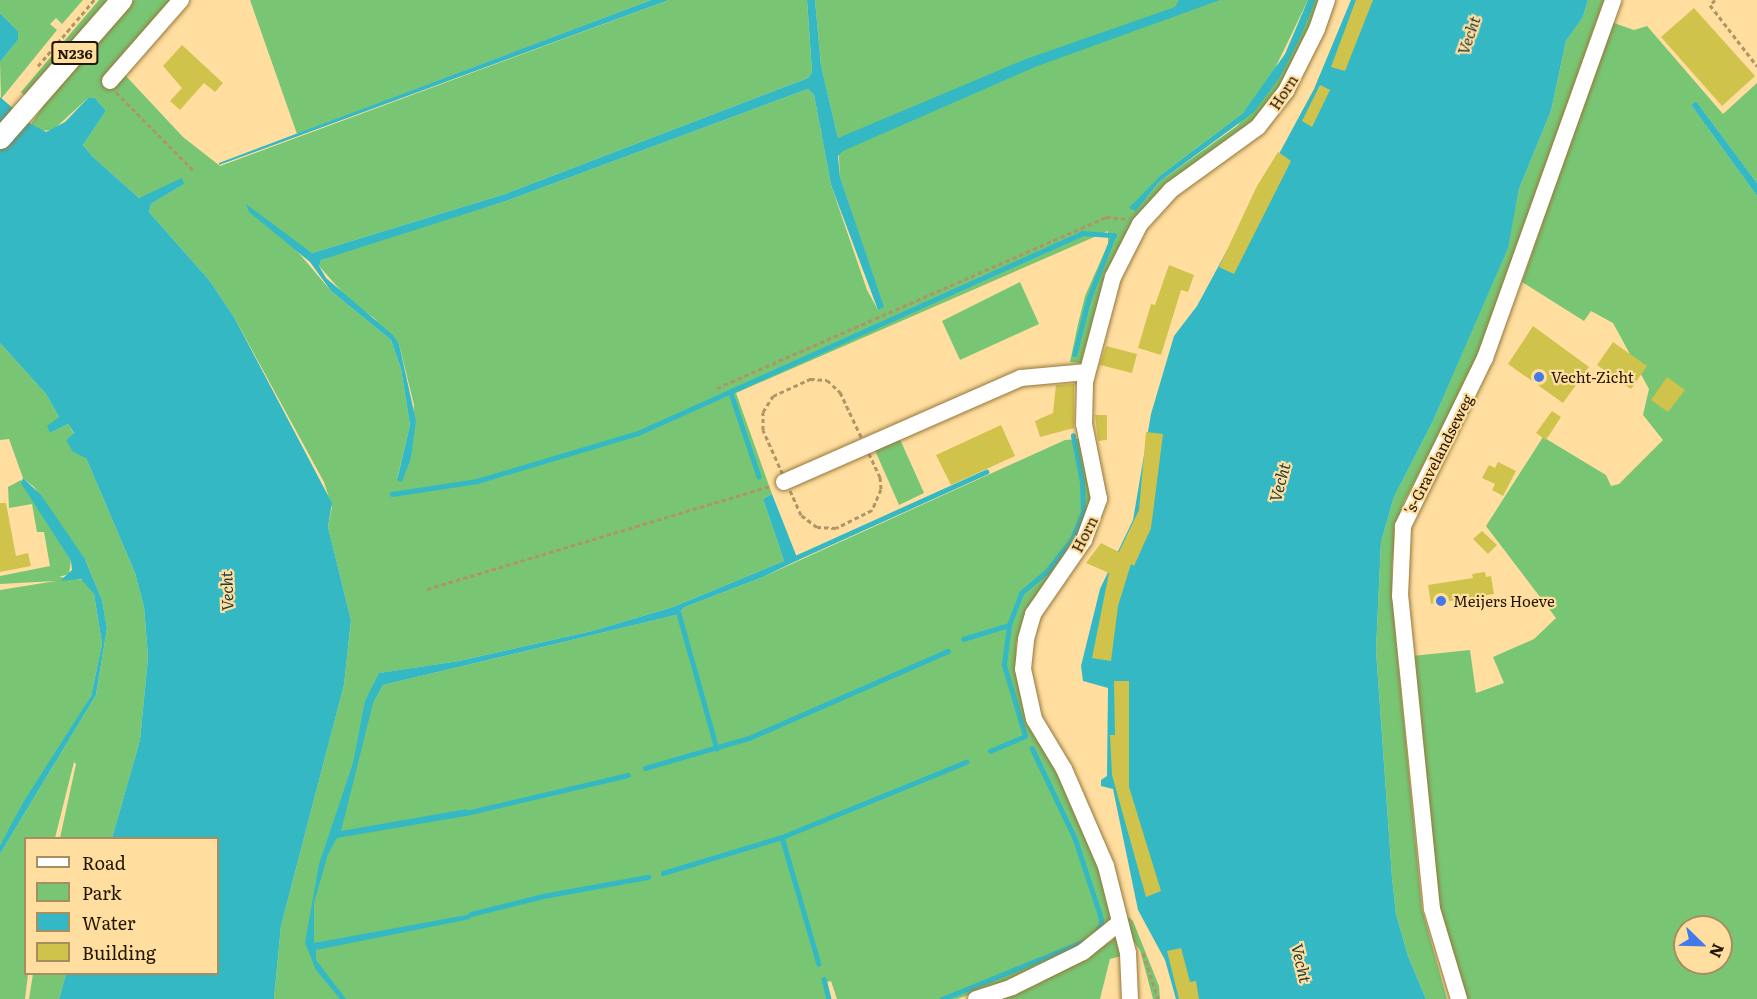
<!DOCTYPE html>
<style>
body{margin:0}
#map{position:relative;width:1757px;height:999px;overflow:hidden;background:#ffdea0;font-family:Literata,serif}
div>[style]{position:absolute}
.green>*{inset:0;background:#78c674}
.water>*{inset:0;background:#34b9c4}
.stream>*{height:4.5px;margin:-2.25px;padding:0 2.25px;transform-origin:2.25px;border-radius:2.25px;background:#34b9c4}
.building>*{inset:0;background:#d0c34c}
.path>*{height:3px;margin-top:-1.5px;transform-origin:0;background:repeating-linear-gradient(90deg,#af9566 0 4.5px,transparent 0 7.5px)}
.roads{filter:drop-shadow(0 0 2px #95773a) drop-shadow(0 0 2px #95773a)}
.minor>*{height:16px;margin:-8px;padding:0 8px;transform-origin:8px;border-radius:8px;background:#fff}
.major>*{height:21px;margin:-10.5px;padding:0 10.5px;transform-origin:10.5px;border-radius:10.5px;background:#fff}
.dots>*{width:16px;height:16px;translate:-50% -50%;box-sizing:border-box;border:3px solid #ffdea0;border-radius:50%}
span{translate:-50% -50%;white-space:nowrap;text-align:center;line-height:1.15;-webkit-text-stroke:4.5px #ffdea0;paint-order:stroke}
.shield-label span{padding:2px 4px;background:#ffdea0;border:2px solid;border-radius:4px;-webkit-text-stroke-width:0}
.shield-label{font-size:14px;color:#221600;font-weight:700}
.street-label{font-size:15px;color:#221600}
.poi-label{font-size:15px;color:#221600}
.left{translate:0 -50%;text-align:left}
.water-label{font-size:16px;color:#203c3e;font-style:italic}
.legend{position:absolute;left:24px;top:837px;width:195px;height:138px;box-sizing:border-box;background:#ffdea0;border:2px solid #a78e60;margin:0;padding:8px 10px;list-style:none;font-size:18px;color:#221600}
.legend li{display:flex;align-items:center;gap:12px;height:30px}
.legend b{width:30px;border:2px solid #a78e60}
.north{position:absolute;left:1673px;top:915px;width:60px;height:60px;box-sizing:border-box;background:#ffdea0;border:2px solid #a78e60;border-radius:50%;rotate:113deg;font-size:16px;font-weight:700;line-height:24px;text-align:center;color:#221600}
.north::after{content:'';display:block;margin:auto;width:21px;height:27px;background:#4479ea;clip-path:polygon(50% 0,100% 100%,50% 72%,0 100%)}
</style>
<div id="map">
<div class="green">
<div style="clip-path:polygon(0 0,83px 0,62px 24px,56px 18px,50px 24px,57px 30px,1px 99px,0 62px,18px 40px,18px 31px,0 13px)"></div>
<div style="clip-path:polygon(99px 0,110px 0,25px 96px,21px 92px)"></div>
<div style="clip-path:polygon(134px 0,174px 0,125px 75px,183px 137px,220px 166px,669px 0,807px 0,812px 72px,808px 78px,505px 194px,312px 253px,245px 207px,292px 245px,331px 291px,391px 340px,401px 369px,410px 425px,397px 479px,411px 458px,414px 405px,399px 344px,374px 318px,350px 301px,319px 266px,321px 260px,345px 250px,509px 200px,808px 89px,814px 95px,831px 185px,867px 290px,878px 310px,883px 307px,840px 177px,838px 138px,821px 65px,815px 0,1308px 0,1268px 83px,1243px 113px,1162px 174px,1136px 211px,1159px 182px,1237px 126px,1280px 77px,1316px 0,1323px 0,1300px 55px,1259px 119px,1139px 217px,1125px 235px,1106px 281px,1081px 363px,1070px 362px,1078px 324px,1085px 296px,1108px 244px,1108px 231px,736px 393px,772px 494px,763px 499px,784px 561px,673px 607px,592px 631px,459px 661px,380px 673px,374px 701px,383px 685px,676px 615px,685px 607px,763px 577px,1065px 440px,1079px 439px,1091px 491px,1090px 512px,1084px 530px,1029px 611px,1016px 643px,1016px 673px,1028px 717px,1087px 830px,1112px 916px,1111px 925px,1104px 933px,1016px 978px,957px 999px,837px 999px,831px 981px,827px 982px,831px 999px,274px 999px,281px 926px,344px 685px,351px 620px,328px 527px,332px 507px,324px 482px,234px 317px,210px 281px,149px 212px,151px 204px,184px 184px,139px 198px,92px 156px,83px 145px,106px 111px,95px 98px,88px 98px,53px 130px,40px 131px,31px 124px,50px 96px)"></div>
<div style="clip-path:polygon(250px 0,651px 0,297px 134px)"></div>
<div style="clip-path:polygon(1588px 0,1604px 0,1475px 364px,1403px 504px,1395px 534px,1392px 567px,1396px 640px,1422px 909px,1447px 999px,1426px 999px,1408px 956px,1396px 914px,1392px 877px,1376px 650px,1381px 542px,1394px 497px,1433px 421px,1507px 249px,1519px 189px,1551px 111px,1566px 41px,1583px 17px)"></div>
<div style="clip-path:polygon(evenodd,1611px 22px,1634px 30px,1647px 26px,1723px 114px,1757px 83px,1757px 183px,1696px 101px,1691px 105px,1757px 196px,1757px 999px,1465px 999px,1440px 918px,1412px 656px,1470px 650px,1476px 693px,1504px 683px,1493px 657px,1534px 639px,1556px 618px,1486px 526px,1543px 437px,1606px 475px,1611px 486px,1619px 484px,1663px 440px,1643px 415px,1649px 389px,1613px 323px,1591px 311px,1584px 321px,1522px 282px,1611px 22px,1685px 927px,1721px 927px,1721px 963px,1685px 963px,1685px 927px)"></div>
<div style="clip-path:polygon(1020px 282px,1039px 324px,960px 360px,942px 321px)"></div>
<div style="clip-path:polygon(0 343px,46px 394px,59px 417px,50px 433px,68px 424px,74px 434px,66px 440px,86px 458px,135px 573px,144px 607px,148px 657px,140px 740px,112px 838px,60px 838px,76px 764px,74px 762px,55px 838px,26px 838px,28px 974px,25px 999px,0 999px,0 854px,96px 695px,107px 628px,102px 600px,86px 561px,34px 487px,23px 478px,9px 439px,0 440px)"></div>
<div style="clip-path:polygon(899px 437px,924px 493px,899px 505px,874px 448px)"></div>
<div style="clip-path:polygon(21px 480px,71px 561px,69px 574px,59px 577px,84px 580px,94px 594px,102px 644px,91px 696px,0 845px,0 590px,56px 581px,0 584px,0 576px,50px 566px,44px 532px,37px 532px,32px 504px,9px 508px,8px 487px)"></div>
<div style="clip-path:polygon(1121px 911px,1133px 921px,1159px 986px,1160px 999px,1153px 999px,1140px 950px,1128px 934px)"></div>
<div style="clip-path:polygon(1118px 937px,1125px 955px,1110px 959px,1100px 999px,998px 999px,1034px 986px)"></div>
<div style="clip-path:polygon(33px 974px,66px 974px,59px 999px,29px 999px)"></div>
</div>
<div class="water">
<div style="clip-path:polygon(651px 0,669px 0,219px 165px,219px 163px)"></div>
<div style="clip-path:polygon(807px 0,815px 0,821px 65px,838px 138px,1026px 59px,1175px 7px,1179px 0,1220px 0,1035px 67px,843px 151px,838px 156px,840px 177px,884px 307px,878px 310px,831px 185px,814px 95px,808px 89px,509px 200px,321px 260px,319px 266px,326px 278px,393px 335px,399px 344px,416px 421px,411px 458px,402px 482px,397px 480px,410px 425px,401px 369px,391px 340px,331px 291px,310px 262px,249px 212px,246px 204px,312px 253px,505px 194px,808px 78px,812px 72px)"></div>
<div style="clip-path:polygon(1308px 0,1316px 0,1298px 42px,1280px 77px,1254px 112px,1159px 182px,1136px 211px,1129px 208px,1162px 174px,1243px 113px,1285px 54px)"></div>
<div style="clip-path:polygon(1351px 0,1588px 0,1583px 17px,1566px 41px,1551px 111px,1519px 189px,1508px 248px,1433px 421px,1394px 497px,1381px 542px,1376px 650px,1392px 877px,1396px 914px,1408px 956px,1426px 999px,1176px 999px,1165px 960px,1138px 910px,1113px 789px,1101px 786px,1101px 780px,1107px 776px,1108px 688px,1083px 681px,1081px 666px,1100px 589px,1133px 520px,1151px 414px,1174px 336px,1197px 306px,1314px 89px)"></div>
<div style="clip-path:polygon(0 13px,18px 31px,18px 40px,0 62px)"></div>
<div style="clip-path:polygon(0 97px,31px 124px,46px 132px,65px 122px,88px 98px,95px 98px,106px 111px,83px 145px,92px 156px,139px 198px,182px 178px,184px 184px,151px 204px,149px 212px,210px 281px,234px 317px,332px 503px,328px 527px,351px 620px,344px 685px,281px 926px,274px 999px,59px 999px,66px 974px,218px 974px,218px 838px,112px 838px,140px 740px,148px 657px,144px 607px,135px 573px,86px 458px,73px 452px,66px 440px,74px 433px,68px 424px,50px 433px,47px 426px,59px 417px,46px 394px,0 343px)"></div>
<div style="clip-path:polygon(1696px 101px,1757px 183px,1757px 196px,1691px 105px)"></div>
<div style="clip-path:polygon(23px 478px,41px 495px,85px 559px,102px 600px,107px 628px,96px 695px,0 854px,0 845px,24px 801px,91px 696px,102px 644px,94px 594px,81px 579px,60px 581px,72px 570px,71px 561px,21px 483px)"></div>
<div style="clip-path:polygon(772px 494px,798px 560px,763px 577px,685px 607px,676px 615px,383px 685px,373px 703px,341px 831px,467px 809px,466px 816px,337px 838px,328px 854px,314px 903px,314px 943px,472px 914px,470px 919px,316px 950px,316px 960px,346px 999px,340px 999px,316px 970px,305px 943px,319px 864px,353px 763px,365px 701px,379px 673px,459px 661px,592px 631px,673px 607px,784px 561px,763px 499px)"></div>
</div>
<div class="stream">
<div style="left:731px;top:393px;width:88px;rotate:71.4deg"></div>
<div style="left:392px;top:494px;width:86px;rotate:-8.7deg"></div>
<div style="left:477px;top:481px;width:168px;rotate:-16.6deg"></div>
<div style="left:638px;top:433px;width:487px;rotate:-24.2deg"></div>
<div style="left:1082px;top:233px;width:32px;rotate:4deg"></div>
<div style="left:1114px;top:235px;width:69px;rotate:111.3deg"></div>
<div style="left:1089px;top:299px;width:57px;rotate:104.3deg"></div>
<div style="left:793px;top:559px;width:212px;rotate:-24.3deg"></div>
<div style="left:678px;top:610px;width:144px;rotate:74.3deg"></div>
<div style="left:963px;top:639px;width:48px;rotate:-16.9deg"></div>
<div style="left:1032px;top:748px;width:100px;rotate:64.5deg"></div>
<div style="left:1075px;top:838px;width:80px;rotate:71.8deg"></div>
<div style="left:1100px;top:914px;width:10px;rotate:79deg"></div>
<div style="left:1102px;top:924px;width:12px;rotate:125deg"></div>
<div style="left:990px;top:751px;width:38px;rotate:-23deg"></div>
<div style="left:1025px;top:736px;width:74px;rotate:-106.5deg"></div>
<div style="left:1004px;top:665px;width:40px;rotate:-82.9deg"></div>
<div style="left:1009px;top:625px;width:34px;rotate:-69deg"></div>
<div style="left:1021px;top:593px;width:34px;rotate:-40deg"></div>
<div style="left:1047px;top:571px;width:41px;rotate:-52deg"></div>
<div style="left:1072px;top:539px;width:29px;rotate:-68deg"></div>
<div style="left:1083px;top:512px;width:30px;rotate:-92deg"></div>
<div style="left:1082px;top:482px;width:47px;rotate:-101.1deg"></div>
<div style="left:645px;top:768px;width:108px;rotate:-16.1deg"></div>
<div style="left:749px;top:738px;width:217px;rotate:-23.6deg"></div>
<div style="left:466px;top:813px;width:166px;rotate:-13.2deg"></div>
<div style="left:782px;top:837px;width:132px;rotate:73.8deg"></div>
<div style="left:663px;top:873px;width:124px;rotate:-16.8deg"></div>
<div style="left:782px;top:837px;width:199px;rotate:-22.2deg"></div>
<div style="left:471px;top:914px;width:74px;rotate:-14deg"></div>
<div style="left:543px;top:896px;width:107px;rotate:-10.3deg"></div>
<div style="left:824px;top:979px;width:21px;rotate:76deg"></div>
<div style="left:942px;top:999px;width:157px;rotate:-22.1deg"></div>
</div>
<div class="building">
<div style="clip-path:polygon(1356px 0,1373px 0,1345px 71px,1331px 67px)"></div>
<div style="clip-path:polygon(1694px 8px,1755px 76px,1722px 106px,1661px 37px)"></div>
<div style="clip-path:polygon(182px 45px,223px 83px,215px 92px,204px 83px,180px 110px,170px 101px,182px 88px,163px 66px)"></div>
<div style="clip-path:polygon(1320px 85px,1330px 90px,1312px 127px,1302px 121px)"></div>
<div style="clip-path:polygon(1278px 152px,1291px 161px,1234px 274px,1219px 267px,1257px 186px)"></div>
<div style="clip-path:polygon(1169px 265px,1194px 275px,1188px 292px,1181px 290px,1161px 355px,1138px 348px,1151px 304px,1155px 305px)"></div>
<div style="clip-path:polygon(1533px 326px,1589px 367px,1563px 403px,1508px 364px)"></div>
<div style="clip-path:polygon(1613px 342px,1647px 366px,1631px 389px,1597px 365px)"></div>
<div style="clip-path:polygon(1106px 346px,1137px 354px,1132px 373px,1100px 365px)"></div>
<div style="clip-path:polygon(1667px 377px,1685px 390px,1668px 412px,1651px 400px)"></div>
<div style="clip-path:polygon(1074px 384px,1074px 428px,1040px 437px,1035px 421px,1053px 413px,1056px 385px)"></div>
<div style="clip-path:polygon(1552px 411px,1561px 417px,1546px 440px,1536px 433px)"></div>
<div style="clip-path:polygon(1095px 415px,1107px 415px,1107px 440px,1098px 441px)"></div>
<div style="clip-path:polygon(1001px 425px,1015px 456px,951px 485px,936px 455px)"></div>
<div style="clip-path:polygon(1146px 432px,1163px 434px,1151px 528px,1134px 566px,1131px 564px,1118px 606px,1111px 661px,1092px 658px,1109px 573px,1086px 563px,1101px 543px,1119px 552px,1139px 510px)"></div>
<div style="clip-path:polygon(1498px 462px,1516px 471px,1503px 496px,1492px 490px,1495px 484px,1482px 478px,1489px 465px,1495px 468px)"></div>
<div style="clip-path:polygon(0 503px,6px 503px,16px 556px,28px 553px,31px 566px,0 572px)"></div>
<div style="clip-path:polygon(1482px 531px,1497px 545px,1488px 554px,1473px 539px)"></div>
<div style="clip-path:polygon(1485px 572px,1486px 577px,1491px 576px,1494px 594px,1431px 604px,1428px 585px,1473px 578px,1472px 574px)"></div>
<div style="clip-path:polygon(1114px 681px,1129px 681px,1129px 787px,1161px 891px,1146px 897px,1112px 775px,1110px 735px,1115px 735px)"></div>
<div style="clip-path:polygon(1181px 948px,1190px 982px,1196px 981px,1199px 999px,1179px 999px,1167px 951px)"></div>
</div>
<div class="path">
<div style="left:1715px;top:0;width:7px;rotate:135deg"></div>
<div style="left:1710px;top:5px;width:77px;rotate:52.4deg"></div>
<div style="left:38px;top:66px;width:87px;rotate:-49.7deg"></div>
<div style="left:116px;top:92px;width:112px;rotate:45.4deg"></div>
<div style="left:810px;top:379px;width:17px;rotate:3deg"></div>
<div style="left:827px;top:380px;width:18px;rotate:43deg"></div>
<div style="left:840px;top:392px;width:94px;rotate:64.8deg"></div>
<div style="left:880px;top:477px;width:12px;rotate:85deg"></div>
<div style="left:881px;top:489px;width:23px;rotate:113deg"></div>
<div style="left:872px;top:510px;width:40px;rotate:153.4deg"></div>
<div style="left:836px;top:528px;width:19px;rotate:-177deg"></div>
<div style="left:817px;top:527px;width:20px;rotate:-143deg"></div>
<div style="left:801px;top:515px;width:93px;rotate:-114.1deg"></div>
<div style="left:763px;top:430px;width:18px;rotate:-90deg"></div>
<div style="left:763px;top:412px;width:19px;rotate:-58deg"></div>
<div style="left:773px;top:396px;width:41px;rotate:-24.7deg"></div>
<div style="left:717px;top:388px;width:425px;rotate:-23.7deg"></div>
<div style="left:1106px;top:217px;width:21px;rotate:5deg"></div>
<div style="left:427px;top:589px;width:358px;rotate:-16.7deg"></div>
<div style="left:1143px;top:953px;width:48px;rotate:71.9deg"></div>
</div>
<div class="roads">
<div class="minor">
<div style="left:110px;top:81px;width:108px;rotate:-48.8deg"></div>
<div style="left:784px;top:482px;width:259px;rotate:-23.7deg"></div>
<div style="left:1021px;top:378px;width:66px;rotate:-5.2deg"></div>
<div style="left:976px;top:999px;width:38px;rotate:-18deg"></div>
<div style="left:1012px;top:987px;width:79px;rotate:-26.2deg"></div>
<div style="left:1083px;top:952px;width:46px;rotate:-38.9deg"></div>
<div style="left:1130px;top:999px;width:46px;rotate:-92.5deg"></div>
<div style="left:1128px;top:953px;width:90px;rotate:-104.2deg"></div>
<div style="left:1106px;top:866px;width:106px;rotate:-113.4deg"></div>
<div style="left:1064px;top:769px;width:58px;rotate:-121deg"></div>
<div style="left:1034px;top:719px;width:51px;rotate:-102.4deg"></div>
<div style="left:1023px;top:669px;width:30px;rotate:-84deg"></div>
<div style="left:1026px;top:639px;width:26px;rotate:-74deg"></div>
<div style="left:1033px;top:614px;width:90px;rotate:-55.4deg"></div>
<div style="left:1084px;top:540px;width:44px;rotate:-69.9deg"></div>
<div style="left:1099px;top:499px;width:76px;rotate:-101.3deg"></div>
<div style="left:1084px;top:424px;width:42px;rotate:-88.6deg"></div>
<div style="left:1085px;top:382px;width:109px;rotate:-75.1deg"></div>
<div style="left:1113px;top:277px;width:59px;rotate:-63deg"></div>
<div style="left:1140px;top:224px;width:46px;rotate:-47.6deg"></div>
<div style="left:1171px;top:190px;width:107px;rotate:-35.9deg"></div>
<div style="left:1258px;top:127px;width:46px;rotate:-52.1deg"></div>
<div style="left:1286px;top:91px;width:69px;rotate:-63.4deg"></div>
<div style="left:1317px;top:29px;width:31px;rotate:-71deg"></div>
<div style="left:1459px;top:999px;width:94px;rotate:-106.7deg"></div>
<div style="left:1432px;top:909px;width:315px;rotate:-95.8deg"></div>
<div style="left:1400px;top:596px;width:70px;rotate:-87.5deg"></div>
<div style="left:1403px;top:526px;width:187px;rotate:-64deg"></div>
<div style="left:1485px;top:358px;width:380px;rotate:-70.3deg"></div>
</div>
<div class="major">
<div style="left:0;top:138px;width:184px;rotate:-48.8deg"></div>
</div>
</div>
<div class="dots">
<div style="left:1539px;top:377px;background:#4479ea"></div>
<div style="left:1441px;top:601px;background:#4479ea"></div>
</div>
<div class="shield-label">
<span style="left:75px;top:53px">N236</span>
</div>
<div class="street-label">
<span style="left:1283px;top:92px;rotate:-57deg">Horn</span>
<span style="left:1438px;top:454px;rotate:-63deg">'s-Gravelandseweg</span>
<span style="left:1084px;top:534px;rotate:-63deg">Horn</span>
</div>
<div class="poi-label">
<span class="left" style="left:1551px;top:377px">Vecht-Zicht</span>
<span class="left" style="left:1453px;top:601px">Meijers Hoeve</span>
</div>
<div class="water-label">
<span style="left:1468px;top:35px;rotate:-71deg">Vecht</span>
<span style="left:1279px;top:482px;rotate:-75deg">Vecht</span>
<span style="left:226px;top:591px;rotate:-92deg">Vecht</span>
<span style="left:1302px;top:963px;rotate:77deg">Vecht</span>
</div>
<ul class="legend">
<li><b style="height:8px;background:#fff"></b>Road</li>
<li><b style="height:16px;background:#78c674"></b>Park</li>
<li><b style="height:16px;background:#34b9c4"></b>Water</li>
<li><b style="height:16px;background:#d0c34c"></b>Building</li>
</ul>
<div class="north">N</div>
</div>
